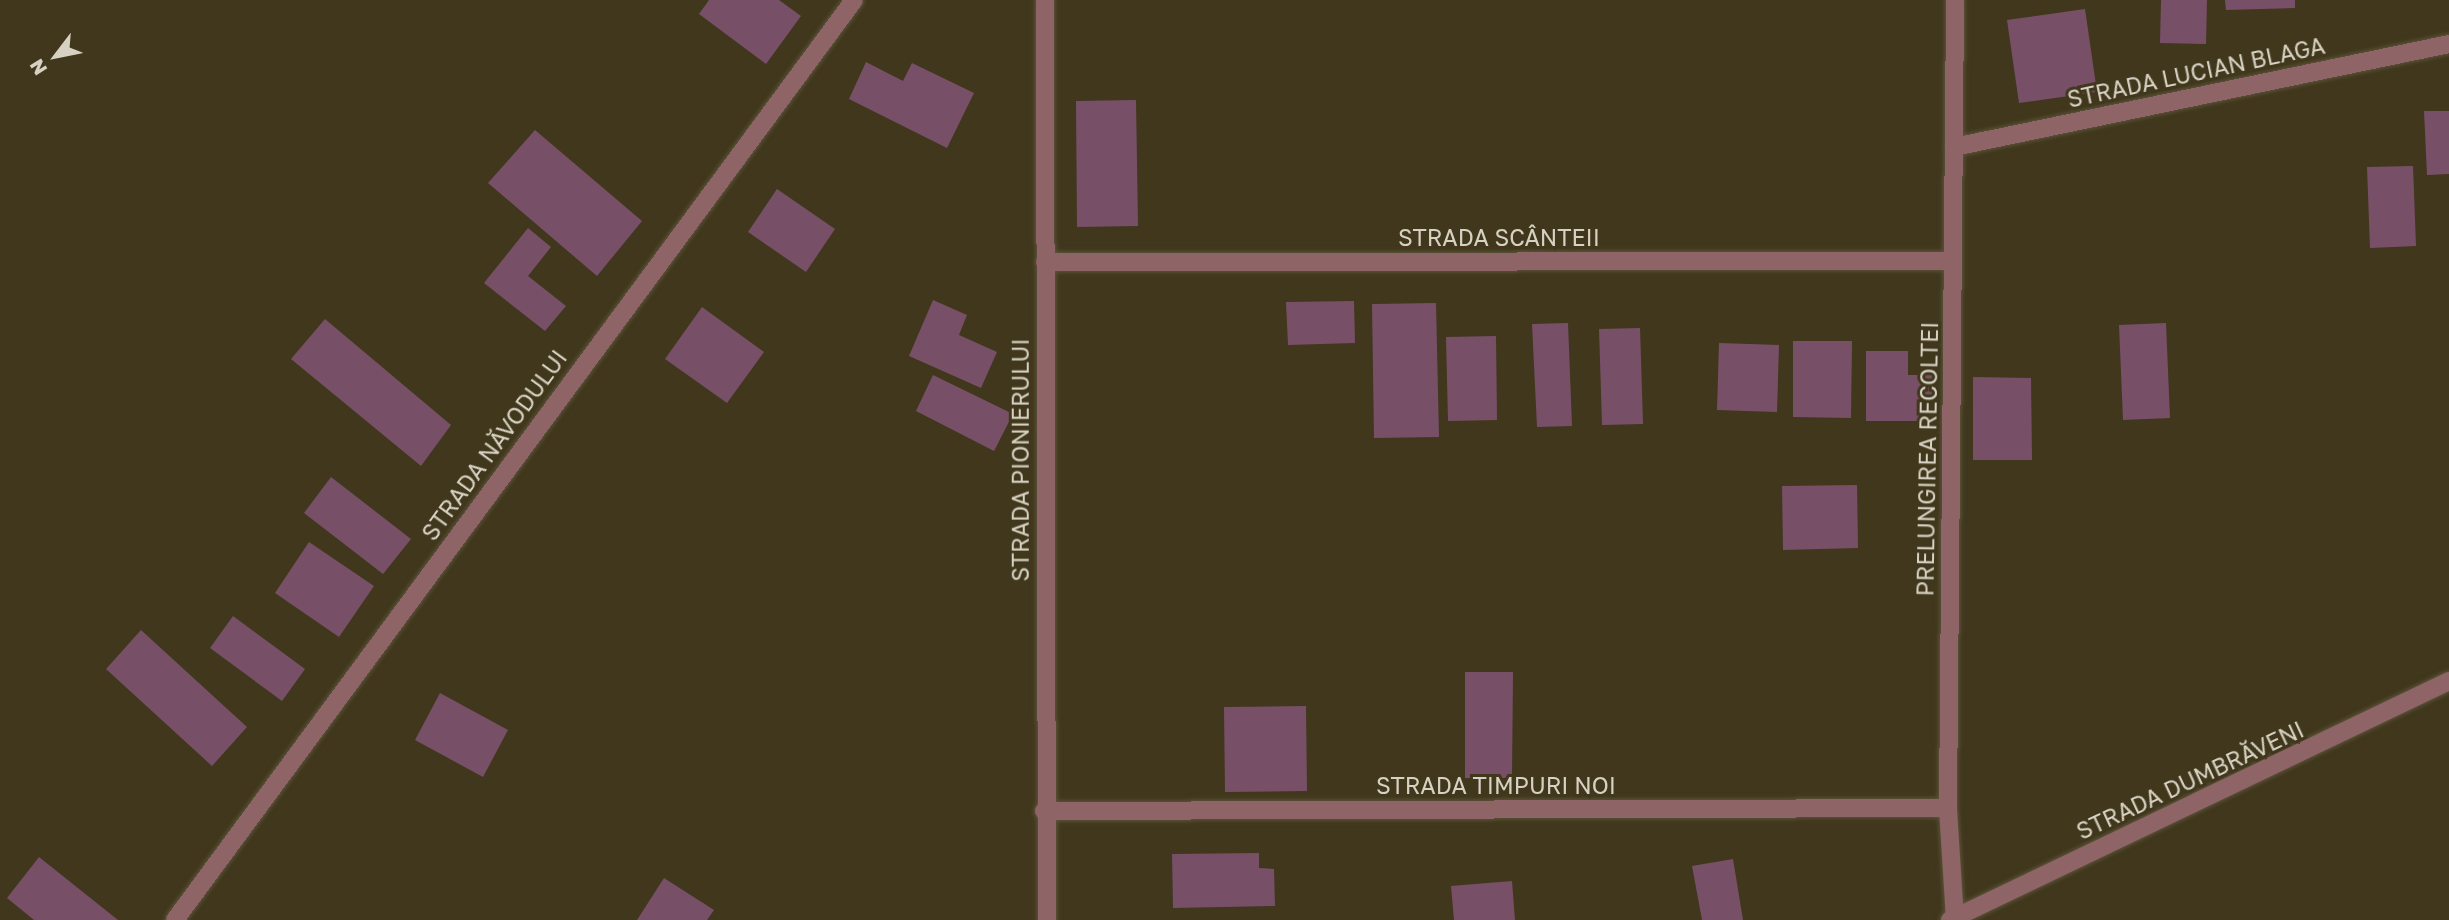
<!DOCTYPE html>
<meta charset="utf-8">
<style>
body{margin:0}
#map{position:relative;width:2449px;height:920px;overflow:hidden;background:#40371c;font-family:"Golos Text",sans-serif}
div>[style]{position:absolute}
.building>*{inset:0;background:#775068}
.roads{filter:drop-shadow(0 0 2px #5b533a) drop-shadow(0 0 2px #5b533a)}
.minor>*{height:18px;margin:-9px;padding:0 9px;transform-origin:9px;border-radius:9px;background:#8e6466}
span{translate:-50% -50%;white-space:nowrap;text-align:center;line-height:1.15;-webkit-text-stroke:6px #40371c;paint-order:stroke}
.street-label{font-size:23px;color:#d6d1c2}
.north{position:absolute;left:21px;top:21px;width:70px;height:70px;-webkit-text-stroke:5px #40371c;paint-order:stroke;rotate:238deg;font-size:19px;font-weight:700;line-height:28px;text-align:center;color:#d6d1c2}
.north::after{content:'';display:block;margin:auto;width:24px;height:32px;background:#d6d1c2;clip-path:polygon(50% 0,100% 100%,50% 72%,0 100%)}
</style>
<div id="map">
<div class="building">
<div style="clip-path:polygon(709px 0,779px 0,801px 16px,766px 64px,699px 14px)"></div>
<div style="clip-path:polygon(2161px 0,2207px 0,2206px 44px,2160px 43px)"></div>
<div style="clip-path:polygon(2225px 0,2295px 0,2295px 8px,2226px 10px)"></div>
<div style="clip-path:polygon(2085px 9px,2097px 92px,2019px 103px,2007px 20px)"></div>
<div style="clip-path:polygon(866px 62px,903px 81px,912px 63px,974px 93px,947px 148px,849px 99px)"></div>
<div style="clip-path:polygon(1136px 100px,1138px 226px,1077px 227px,1076px 101px)"></div>
<div style="clip-path:polygon(2424px 111px,2449px 111px,2449px 174px,2427px 175px)"></div>
<div style="clip-path:polygon(535px 130px,642px 221px,597px 276px,488px 183px)"></div>
<div style="clip-path:polygon(2413px 166px,2416px 246px,2370px 248px,2367px 167px)"></div>
<div style="clip-path:polygon(777px 189px,835px 229px,806px 272px,748px 232px)"></div>
<div style="clip-path:polygon(528px 228px,551px 247px,528px 276px,566px 306px,545px 331px,484px 283px)"></div>
<div style="clip-path:polygon(933px 300px,967px 315px,959px 335px,997px 352px,981px 388px,909px 356px)"></div>
<div style="clip-path:polygon(1354px 301px,1355px 343px,1288px 345px,1286px 302px)"></div>
<div style="clip-path:polygon(1436px 303px,1439px 437px,1374px 438px,1372px 304px)"></div>
<div style="clip-path:polygon(702px 307px,764px 352px,727px 403px,665px 359px)"></div>
<div style="clip-path:polygon(325px 319px,451px 425px,421px 466px,291px 359px)"></div>
<div style="clip-path:polygon(1568px 323px,1572px 426px,1537px 427px,1532px 324px)"></div>
<div style="clip-path:polygon(2166px 323px,2170px 418px,2123px 420px,2119px 325px)"></div>
<div style="clip-path:polygon(1640px 328px,1643px 424px,1602px 425px,1599px 329px)"></div>
<div style="clip-path:polygon(1496px 336px,1497px 420px,1448px 421px,1446px 337px)"></div>
<div style="clip-path:polygon(1793px 341px,1852px 341px,1851px 418px,1793px 417px)"></div>
<div style="clip-path:polygon(1719px 343px,1779px 345px,1777px 412px,1717px 410px)"></div>
<div style="clip-path:polygon(1866px 351px,1908px 351px,1908px 375px,1934px 375px,1934px 421px,1866px 421px)"></div>
<div style="clip-path:polygon(933px 375px,1013px 414px,994px 451px,916px 411px)"></div>
<div style="clip-path:polygon(1973px 377px,2031px 378px,2032px 460px,1973px 460px)"></div>
<div style="clip-path:polygon(331px 477px,411px 539px,383px 574px,304px 513px)"></div>
<div style="clip-path:polygon(1857px 485px,1858px 548px,1783px 550px,1782px 486px)"></div>
<div style="clip-path:polygon(309px 542px,374px 586px,339px 637px,275px 593px)"></div>
<div style="clip-path:polygon(233px 616px,305px 669px,282px 701px,210px 648px)"></div>
<div style="clip-path:polygon(141px 630px,247px 727px,212px 766px,106px 669px)"></div>
<div style="clip-path:polygon(1465px 672px,1513px 672px,1512px 778px,1465px 778px)"></div>
<div style="clip-path:polygon(440px 693px,508px 730px,483px 777px,415px 740px)"></div>
<div style="clip-path:polygon(1306px 706px,1307px 791px,1225px 792px,1224px 707px)"></div>
<div style="clip-path:polygon(1259px 853px,1259px 868px,1274px 869px,1275px 906px,1173px 908px,1172px 854px)"></div>
<div style="clip-path:polygon(39px 857px,118px 920px,34px 920px,7px 898px)"></div>
<div style="clip-path:polygon(1733px 859px,1743px 920px,1702px 920px,1692px 866px)"></div>
<div style="clip-path:polygon(664px 878px,714px 910px,707px 920px,637px 920px)"></div>
<div style="clip-path:polygon(1512px 881px,1515px 920px,1454px 920px,1451px 886px)"></div>
</div>
<div class="roads">
<div class="minor">
<div style="left:1045px;top:0;width:920px;rotate:89.88deg"></div>
<div style="left:1954px;top:147px;width:506px;rotate:-11.75deg"></div>
<div style="left:1045px;top:262px;width:908px;rotate:-0.06deg"></div>
<div style="left:1044px;top:811px;width:904px;rotate:-0.19deg"></div>
<div style="left:175px;top:920px;width:1143px;rotate:-53.57deg"></div>
<div style="left:1950px;top:920px;width:553px;rotate:-25.59deg"></div>
<div style="left:1955px;top:920px;width:112px;rotate:-93.6deg"></div>
<div style="left:1948px;top:808px;width:808px;rotate:-89.5deg"></div>
</div>
</div>
<div class="street-label">
<span style="left:2196px;top:72px;rotate:-12deg">STRADA LUCIAN BLAGA</span>
<span style="left:1499px;top:237px">STRADA SCÂNTEII</span>
<span style="left:494px;top:445px;rotate:-54deg">STRADA NĂVODULUI</span>
<span style="left:1927px;top:459px;rotate:-89deg">PRELUNGIREA RECOLTEI</span>
<span style="left:1020px;top:460px;rotate:-90deg">STRADA PIONIERULUI</span>
<span style="left:2190px;top:780px;rotate:-25deg">STRADA DUMBRĂVENI</span>
<span style="left:1496px;top:785px">STRADA TIMPURI NOI</span>
</div>
<div class="north">N</div>
</div>
